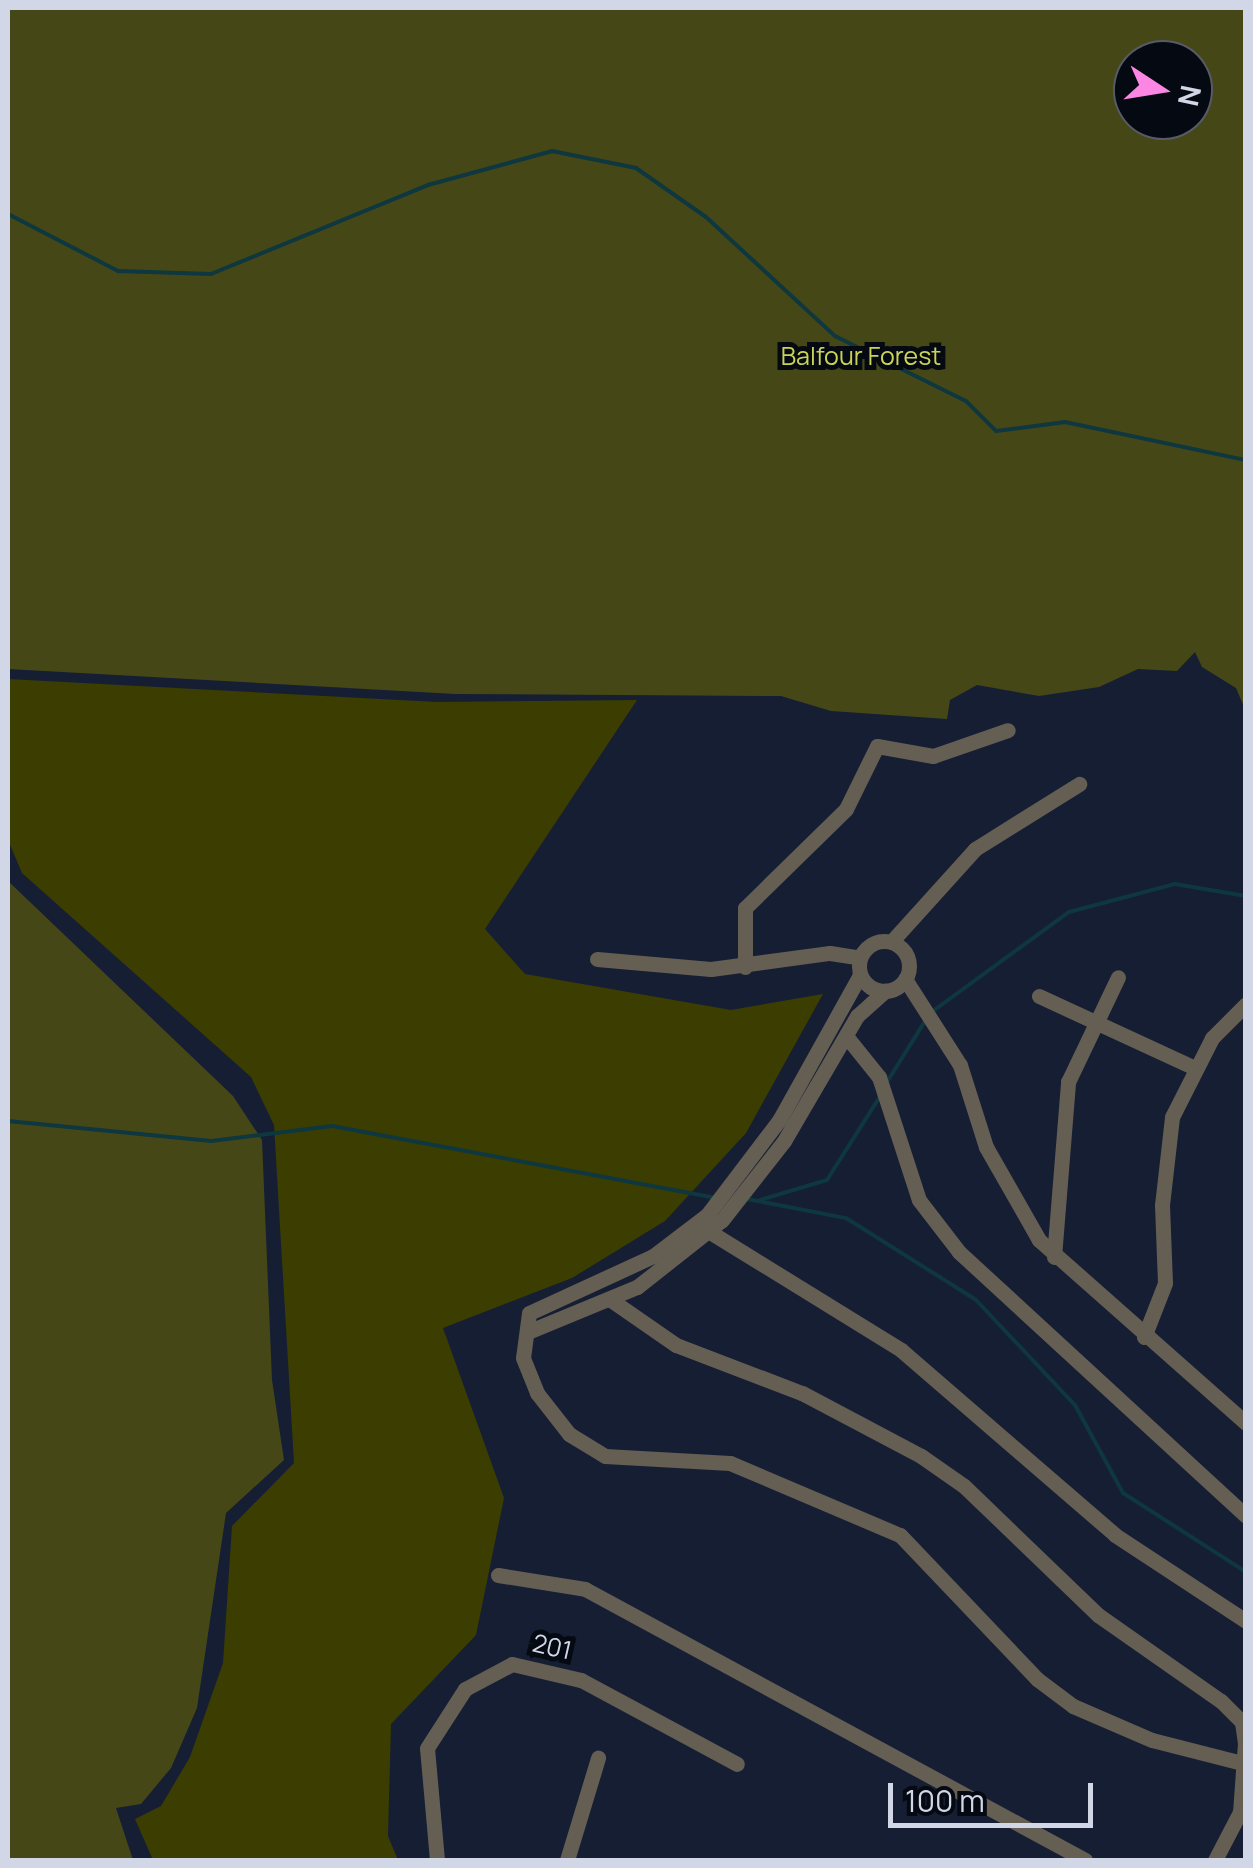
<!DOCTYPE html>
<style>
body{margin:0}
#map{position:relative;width:1253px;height:1868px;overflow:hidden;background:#161e34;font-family:Manrope,sans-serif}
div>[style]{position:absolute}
.green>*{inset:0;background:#3b3e00}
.forest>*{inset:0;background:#454816}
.stream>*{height:4px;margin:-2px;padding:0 2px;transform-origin:2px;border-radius:2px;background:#0e373f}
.street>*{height:15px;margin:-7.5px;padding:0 7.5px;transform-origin:7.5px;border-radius:7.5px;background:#655e53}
.street>.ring{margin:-7.5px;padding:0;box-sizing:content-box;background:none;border:15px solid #655e53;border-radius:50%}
span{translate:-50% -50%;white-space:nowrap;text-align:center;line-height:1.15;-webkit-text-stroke:10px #050912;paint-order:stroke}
.park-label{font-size:25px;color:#cbd357}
.street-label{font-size:25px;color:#d1d7e6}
.frame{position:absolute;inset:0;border:10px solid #d1d7e6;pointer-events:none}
.north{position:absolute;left:1113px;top:40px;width:100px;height:100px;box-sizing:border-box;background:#050912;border:2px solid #575b67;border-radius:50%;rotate:102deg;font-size:28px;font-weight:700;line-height:40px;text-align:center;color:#d1d7e6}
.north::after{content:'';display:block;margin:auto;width:35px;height:45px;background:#fc86e3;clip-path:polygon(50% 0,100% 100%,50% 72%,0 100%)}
.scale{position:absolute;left:888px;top:1783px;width:205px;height:45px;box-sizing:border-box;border:5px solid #d1d7e6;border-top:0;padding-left:12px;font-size:30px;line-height:35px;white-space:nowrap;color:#d1d7e6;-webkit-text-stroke:8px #050912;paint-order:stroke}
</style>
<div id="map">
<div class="green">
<div style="clip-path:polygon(8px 679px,437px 702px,637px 700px,485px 929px,525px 974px,731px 1010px,823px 994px,746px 1133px,665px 1221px,572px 1278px,443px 1328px,504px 1498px,476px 1635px,391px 1724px,388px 1836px,398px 1860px,153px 1860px,135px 1819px,161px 1806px,190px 1757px,223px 1663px,232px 1526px,294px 1463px,274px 1125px,251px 1077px,22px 873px,8px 840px)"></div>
</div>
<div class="forest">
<div style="clip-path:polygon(evenodd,8px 8px,1245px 8px,1245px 709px,1236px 688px,1202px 667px,1195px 652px,1177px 671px,1138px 669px,1099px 687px,1039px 696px,977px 685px,950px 700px,947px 719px,831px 711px,781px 696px,455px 694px,8px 669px,8px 8px,1133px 60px,1193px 60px,1193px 120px,1133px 120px,1133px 60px)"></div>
<div style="clip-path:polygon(8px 881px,233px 1096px,262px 1140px,272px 1380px,284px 1460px,226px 1513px,197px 1708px,171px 1768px,141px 1804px,116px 1808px,133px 1860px,8px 1860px)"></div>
</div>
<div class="stream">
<div style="left:8px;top:214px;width:124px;rotate:27.4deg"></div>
<div style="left:118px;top:271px;width:93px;rotate:1.8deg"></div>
<div style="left:211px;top:274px;width:235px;rotate:-22.3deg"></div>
<div style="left:428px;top:185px;width:129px;rotate:-15.3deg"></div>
<div style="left:552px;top:151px;width:86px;rotate:11.4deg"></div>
<div style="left:636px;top:168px;width:85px;rotate:35deg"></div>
<div style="left:706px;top:217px;width:176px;rotate:42.7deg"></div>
<div style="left:835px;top:336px;width:146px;rotate:26.4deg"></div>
<div style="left:966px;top:401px;width:42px;rotate:45deg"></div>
<div style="left:996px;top:431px;width:70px;rotate:-7.4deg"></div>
<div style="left:1065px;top:422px;width:185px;rotate:11.9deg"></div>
<div style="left:933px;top:1011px;width:168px;rotate:-36.1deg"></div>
<div style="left:1069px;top:912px;width:110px;rotate:-14.8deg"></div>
<div style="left:1175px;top:884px;width:72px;rotate:9.6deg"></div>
<div style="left:887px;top:1082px;width:75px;rotate:-58deg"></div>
<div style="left:8px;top:1121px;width:204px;rotate:5.6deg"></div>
<div style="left:211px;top:1141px;width:122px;rotate:-7.1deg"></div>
<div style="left:332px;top:1126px;width:387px;rotate:10.6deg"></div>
<div style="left:747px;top:1199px;width:101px;rotate:10.9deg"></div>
<div style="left:846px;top:1218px;width:154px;rotate:32.2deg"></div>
<div style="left:976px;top:1300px;width:144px;rotate:46.7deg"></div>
<div style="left:1075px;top:1405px;width:100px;rotate:61.4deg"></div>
<div style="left:1123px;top:1493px;width:146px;rotate:32.7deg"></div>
<div style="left:760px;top:1200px;width:70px;rotate:-16.6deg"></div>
<div style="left:827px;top:1180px;width:101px;rotate:-57.6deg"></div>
</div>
<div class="street">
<div class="ring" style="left:859px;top:941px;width:35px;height:35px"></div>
<div style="left:892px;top:941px;width:124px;rotate:-47.9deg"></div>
<div style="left:975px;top:849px;width:123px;rotate:-32deg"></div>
<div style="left:597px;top:959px;width:114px;rotate:5deg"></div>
<div style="left:711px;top:969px;width:120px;rotate:-7.7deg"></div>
<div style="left:830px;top:953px;width:30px;rotate:9deg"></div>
<div style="left:745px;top:967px;width:59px;rotate:-90deg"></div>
<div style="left:745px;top:908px;width:141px;rotate:-44.4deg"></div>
<div style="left:846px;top:809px;width:70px;rotate:-63.8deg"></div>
<div style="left:877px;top:746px;width:57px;rotate:10.1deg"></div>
<div style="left:933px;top:756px;width:79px;rotate:-19.1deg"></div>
<div style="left:860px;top:975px;width:165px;rotate:119.1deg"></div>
<div style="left:780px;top:1119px;width:121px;rotate:127.2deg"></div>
<div style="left:707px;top:1215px;width:68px;rotate:142.8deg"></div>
<div style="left:653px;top:1256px;width:136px;rotate:155.3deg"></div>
<div style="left:529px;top:1313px;width:45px;rotate:97.6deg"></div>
<div style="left:523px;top:1358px;width:38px;rotate:68deg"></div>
<div style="left:537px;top:1393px;width:52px;rotate:52deg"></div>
<div style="left:569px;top:1434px;width:42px;rotate:31.4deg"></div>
<div style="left:605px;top:1456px;width:125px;rotate:3.2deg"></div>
<div style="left:730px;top:1463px;width:185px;rotate:23deg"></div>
<div style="left:900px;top:1535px;width:199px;rotate:46.4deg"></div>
<div style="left:1037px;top:1679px;width:45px;rotate:36.9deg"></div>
<div style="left:1073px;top:1706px;width:86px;rotate:23.3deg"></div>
<div style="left:1152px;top:1740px;width:97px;rotate:14.3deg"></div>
<div style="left:905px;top:979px;width:102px;rotate:57.4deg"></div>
<div style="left:960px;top:1065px;width:86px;rotate:72.4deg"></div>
<div style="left:986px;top:1147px;width:107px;rotate:60.3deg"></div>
<div style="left:1039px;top:1240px;width:276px;rotate:41.5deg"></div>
<div style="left:1039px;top:996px;width:170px;rotate:24.8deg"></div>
<div style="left:846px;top:1036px;width:53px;rotate:51.2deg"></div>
<div style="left:879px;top:1077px;width:129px;rotate:72deg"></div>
<div style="left:919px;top:1200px;width:66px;rotate:52.4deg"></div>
<div style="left:959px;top:1252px;width:390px;rotate:42.6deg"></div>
<div style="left:710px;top:1232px;width:225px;rotate:31.7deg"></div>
<div style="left:901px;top:1350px;width:283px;rotate:40.8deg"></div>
<div style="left:1115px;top:1535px;width:157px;rotate:33.3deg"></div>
<div style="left:1054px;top:1257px;width:176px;rotate:-85.4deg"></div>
<div style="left:1068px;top:1082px;width:116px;rotate:-64.5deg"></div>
<div style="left:611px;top:1300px;width:79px;rotate:34.7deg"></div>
<div style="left:676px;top:1345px;width:135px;rotate:20.9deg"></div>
<div style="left:802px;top:1393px;width:135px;rotate:27.9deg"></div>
<div style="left:921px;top:1456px;width:52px;rotate:34.9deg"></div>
<div style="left:964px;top:1486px;width:186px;rotate:43.9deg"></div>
<div style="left:1098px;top:1615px;width:150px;rotate:35deg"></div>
<div style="left:1221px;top:1701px;width:30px;rotate:45deg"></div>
<div style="left:1242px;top:1722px;width:21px;rotate:82deg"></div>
<div style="left:1245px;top:1743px;width:69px;rotate:94.1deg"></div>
<div style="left:1240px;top:1812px;width:54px;rotate:117.5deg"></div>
<div style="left:530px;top:1331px;width:116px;rotate:-22.4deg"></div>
<div style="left:637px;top:1287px;width:108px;rotate:-38.2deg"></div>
<div style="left:722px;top:1220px;width:100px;rotate:-51.9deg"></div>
<div style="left:784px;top:1141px;width:145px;rotate:-59.7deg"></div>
<div style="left:857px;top:1016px;width:38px;rotate:-42deg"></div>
<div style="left:1144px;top:1337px;width:58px;rotate:-68.7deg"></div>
<div style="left:1165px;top:1283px;width:78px;rotate:-92.2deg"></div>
<div style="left:1162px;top:1205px;width:89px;rotate:-83.5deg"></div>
<div style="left:1172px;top:1117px;width:89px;rotate:-63.1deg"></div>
<div style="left:1212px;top:1038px;width:48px;rotate:-45deg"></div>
<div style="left:498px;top:1575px;width:88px;rotate:9.1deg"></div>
<div style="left:585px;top:1589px;width:569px;rotate:28.46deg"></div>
<div style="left:437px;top:1860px;width:112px;rotate:-95.1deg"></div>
<div style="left:427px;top:1748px;width:70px;rotate:-57.2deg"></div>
<div style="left:465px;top:1689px;width:53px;rotate:-28deg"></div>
<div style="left:512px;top:1664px;width:71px;rotate:13.1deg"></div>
<div style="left:581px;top:1680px;width:177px;rotate:28.3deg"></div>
<div style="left:567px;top:1860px;width:107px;rotate:-73.1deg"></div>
</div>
<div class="park-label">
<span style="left:861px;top:356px">Balfour Forest</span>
</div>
<div class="street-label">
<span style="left:552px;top:1647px;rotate:13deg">201</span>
</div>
<div class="frame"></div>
<div class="north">N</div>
<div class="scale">100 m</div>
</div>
